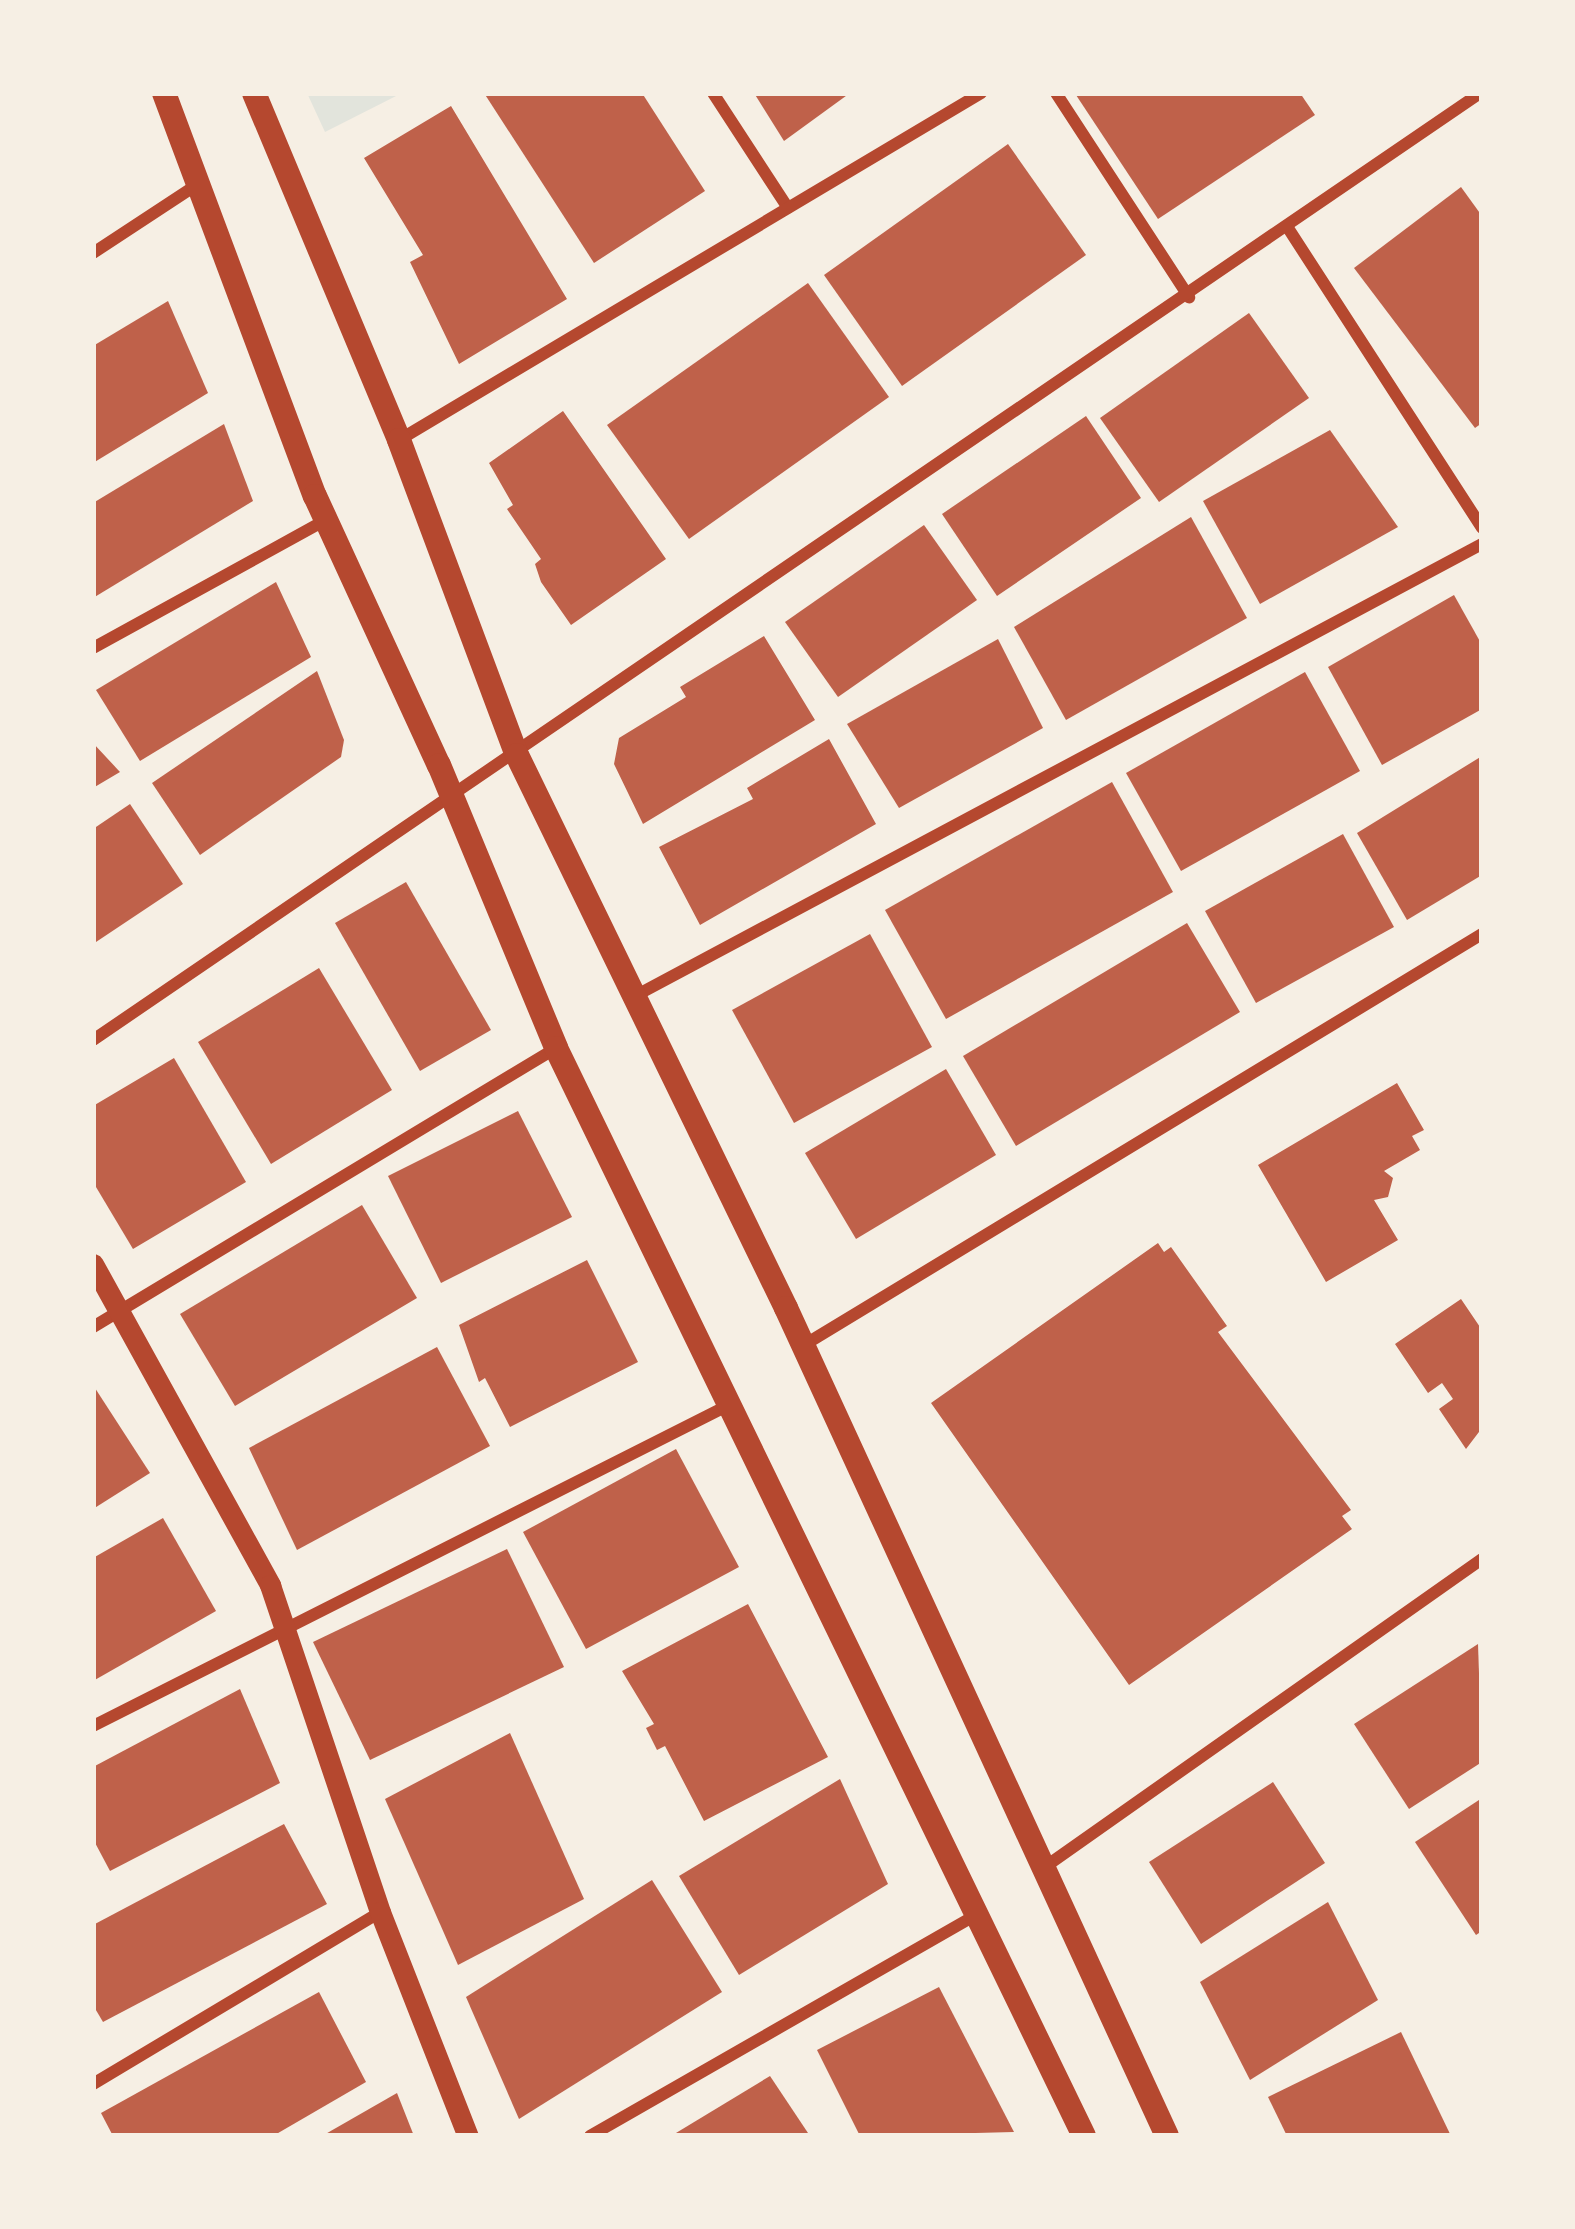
<!DOCTYPE html>
<style>
body{margin:0}
#map{position:relative;width:1575px;height:2229px;overflow:hidden;background:#f6efe4;font-family:Poppins,sans-serif}
div>[style]{position:absolute}
.green>*{inset:0;background:#e2e4dc}
.building>*{inset:0;background:#bf614a}
.minor>*{height:12px;margin:-6px;padding:0 6px;transform-origin:6px;border-radius:6px;background:#b5482f}
.tertiary>*{height:21px;margin:-10.5px;padding:0 10.5px;transform-origin:10.5px;border-radius:10.5px;background:#b5482f}
.secondary>*{height:24px;margin:-12px;padding:0 12px;transform-origin:12px;border-radius:12px;background:#b5482f}
span{translate:-50% -50%;white-space:nowrap;text-align:center;line-height:1.15;-webkit-text-stroke:12px #f6efe4;paint-order:stroke}
.frame{position:absolute;inset:0;border:96px solid #f6efe4;pointer-events:none}
</style>
<div id="map">
<div class="green">
<div style="clip-path:polygon(307px 93px,402px 93px,325px 132px)"></div>
</div>
<div class="building">
<div style="clip-path:polygon(484px 93px,642px 93px,705px 191px,594px 263px)"></div>
<div style="clip-path:polygon(754px 93px,850px 93px,784px 141px)"></div>
<div style="clip-path:polygon(1300px 93px,1315px 115px,1158px 219px,1076px 95px)"></div>
<div style="clip-path:polygon(451px 106px,567px 299px,459px 364px,410px 262px,423px 255px,364px 158px)"></div>
<div style="clip-path:polygon(1008px 144px,1086px 255px,902px 386px,824px 275px)"></div>
<div style="clip-path:polygon(1461px 187px,1482px 216px,1482px 423px,1475px 428px,1354px 268px)"></div>
<div style="clip-path:polygon(808px 283px,889px 397px,689px 539px,607px 425px)"></div>
<div style="clip-path:polygon(168px 301px,208px 393px,93px 463px,93px 346px)"></div>
<div style="clip-path:polygon(1249px 313px,1309px 398px,1159px 502px,1100px 418px)"></div>
<div style="clip-path:polygon(563px 411px,666px 559px,571px 625px,541px 582px,535px 564px,541px 559px,507px 509px,513px 505px,489px 463px)"></div>
<div style="clip-path:polygon(1086px 416px,1141px 498px,997px 596px,942px 514px)"></div>
<div style="clip-path:polygon(224px 424px,253px 501px,93px 598px,93px 503px)"></div>
<div style="clip-path:polygon(1330px 430px,1398px 527px,1260px 604px,1203px 501px)"></div>
<div style="clip-path:polygon(1191px 517px,1247px 618px,1066px 720px,1014px 627px)"></div>
<div style="clip-path:polygon(924px 525px,977px 600px,838px 697px,785px 622px)"></div>
<div style="clip-path:polygon(276px 582px,311px 657px,140px 761px,96px 690px)"></div>
<div style="clip-path:polygon(1454px 595px,1482px 645px,1482px 709px,1382px 765px,1328px 667px)"></div>
<div style="clip-path:polygon(764px 636px,815px 720px,643px 824px,614px 764px,619px 738px,686px 697px,680px 687px)"></div>
<div style="clip-path:polygon(998px 639px,1043px 728px,899px 808px,847px 724px)"></div>
<div style="clip-path:polygon(317px 671px,344px 740px,341px 757px,200px 855px,152px 783px)"></div>
<div style="clip-path:polygon(1305px 672px,1360px 771px,1181px 871px,1126px 773px)"></div>
<div style="clip-path:polygon(829px 739px,876px 824px,700px 925px,659px 847px,753px 799px,747px 788px)"></div>
<div style="clip-path:polygon(93px 743px,120px 772px,93px 788px)"></div>
<div style="clip-path:polygon(1482px 756px,1482px 875px,1407px 920px,1357px 833px)"></div>
<div style="clip-path:polygon(1112px 782px,1173px 892px,946px 1019px,885px 910px)"></div>
<div style="clip-path:polygon(130px 804px,183px 884px,93px 944px,93px 829px)"></div>
<div style="clip-path:polygon(1343px 834px,1394px 927px,1256px 1003px,1205px 911px)"></div>
<div style="clip-path:polygon(406px 882px,491px 1030px,420px 1071px,335px 923px)"></div>
<div style="clip-path:polygon(1187px 923px,1240px 1012px,1016px 1146px,963px 1056px)"></div>
<div style="clip-path:polygon(870px 934px,932px 1047px,794px 1123px,732px 1010px)"></div>
<div style="clip-path:polygon(319px 968px,392px 1090px,271px 1164px,198px 1042px)"></div>
<div style="clip-path:polygon(174px 1058px,246px 1182px,133px 1249px,93px 1182px,93px 1106px)"></div>
<div style="clip-path:polygon(946px 1069px,996px 1155px,856px 1239px,805px 1153px)"></div>
<div style="clip-path:polygon(1397px 1083px,1424px 1130px,1412px 1136px,1420px 1150px,1384px 1171px,1393px 1178px,1388px 1197px,1374px 1200px,1398px 1240px,1326px 1282px,1258px 1165px)"></div>
<div style="clip-path:polygon(518px 1111px,572px 1217px,441px 1283px,388px 1176px)"></div>
<div style="clip-path:polygon(362px 1205px,417px 1298px,235px 1406px,180px 1314px)"></div>
<div style="clip-path:polygon(1158px 1243px,1164px 1252px,1171px 1247px,1227px 1326px,1218px 1332px,1351px 1510px,1342px 1516px,1352px 1529px,1129px 1685px,931px 1403px)"></div>
<div style="clip-path:polygon(587px 1260px,638px 1362px,510px 1427px,485px 1378px,479px 1382px,459px 1325px)"></div>
<div style="clip-path:polygon(1461px 1299px,1482px 1330px,1482px 1428px,1466px 1449px,1439px 1409px,1453px 1399px,1442px 1383px,1428px 1393px,1395px 1344px)"></div>
<div style="clip-path:polygon(437px 1347px,490px 1446px,297px 1550px,249px 1448px)"></div>
<div style="clip-path:polygon(93px 1385px,150px 1473px,93px 1509px)"></div>
<div style="clip-path:polygon(676px 1449px,739px 1567px,586px 1649px,523px 1532px)"></div>
<div style="clip-path:polygon(163px 1518px,216px 1611px,93px 1681px,93px 1558px)"></div>
<div style="clip-path:polygon(507px 1549px,564px 1667px,370px 1760px,313px 1642px)"></div>
<div style="clip-path:polygon(748px 1604px,828px 1757px,704px 1821px,665px 1746px,657px 1750px,646px 1728px,654px 1724px,622px 1671px)"></div>
<div style="clip-path:polygon(1478px 1644px,1482px 1762px,1409px 1809px,1354px 1724px)"></div>
<div style="clip-path:polygon(240px 1689px,280px 1783px,110px 1871px,93px 1839px,93px 1767px)"></div>
<div style="clip-path:polygon(510px 1733px,584px 1899px,458px 1965px,385px 1799px)"></div>
<div style="clip-path:polygon(840px 1779px,888px 1884px,739px 1975px,679px 1876px)"></div>
<div style="clip-path:polygon(1273px 1782px,1325px 1863px,1201px 1944px,1149px 1862px)"></div>
<div style="clip-path:polygon(1482px 1798px,1482px 1931px,1476px 1935px,1415px 1842px)"></div>
<div style="clip-path:polygon(284px 1824px,327px 1904px,103px 2022px,93px 2005px,93px 1925px)"></div>
<div style="clip-path:polygon(652px 1880px,722px 1992px,519px 2119px,466px 1997px)"></div>
<div style="clip-path:polygon(1328px 1902px,1378px 2000px,1250px 2080px,1200px 1982px)"></div>
<div style="clip-path:polygon(939px 1987px,1014px 2132px,860px 2136px,817px 2050px)"></div>
<div style="clip-path:polygon(319px 1992px,366px 2082px,273px 2136px,113px 2136px,101px 2113px)"></div>
<div style="clip-path:polygon(1401px 2032px,1451px 2136px,1287px 2136px,1268px 2097px)"></div>
<div style="clip-path:polygon(770px 2076px,810px 2136px,671px 2136px)"></div>
<div style="clip-path:polygon(397px 2093px,414px 2136px,322px 2136px)"></div>
</div>
<div class="minor">
<div style="left:713px;top:93px;width:137px;rotate:56.9deg"></div>
<div style="left:1056px;top:93px;width:244px;rotate:56.9deg"></div>
<div style="left:1288px;top:228px;width:357px;rotate:57.1deg"></div>
<div style="left:93px;top:253px;width:122px;rotate:-33.3deg"></div>
<div style="left:399px;top:440px;width:678px;rotate:-30.8deg"></div>
<div style="left:93px;top:648px;width:266px;rotate:-28.8deg"></div>
<div style="left:635px;top:996px;width:960px;rotate:-28.09deg"></div>
<div style="left:93px;top:1040px;width:1679px;rotate:-34.32deg"></div>
<div style="left:93px;top:1327px;width:541px;rotate:-31.07deg"></div>
<div style="left:804px;top:1345px;width:793px;rotate:-31.22deg"></div>
<div style="left:93px;top:1726px;width:712px;rotate:-26.78deg"></div>
<div style="left:1042px;top:1869px;width:538px;rotate:-35.17deg"></div>
<div style="left:93px;top:2084px;width:335px;rotate:-30.9deg"></div>
<div style="left:590px;top:2136px;width:447px;rotate:-29.8deg"></div>
</div>
<div class="tertiary">
<div style="left:93px;top:1264px;width:367px;rotate:61.1deg"></div>
<div style="left:270px;top:1585px;width:345px;rotate:71.4deg"></div>
<div style="left:380px;top:1912px;width:241px;rotate:68.6deg"></div>
</div>
<div class="secondary">
<div style="left:164px;top:93px;width:430px;rotate:69.5deg"></div>
<div style="left:315px;top:496px;width:296px;rotate:65.3deg"></div>
<div style="left:439px;top:765px;width:306px;rotate:67.5deg"></div>
<div style="left:556px;top:1048px;width:1209px;rotate:64.11deg"></div>
<div style="left:254px;top:93px;width:376px;rotate:67.3deg"></div>
<div style="left:399px;top:440px;width:336px;rotate:69.5deg"></div>
<div style="left:517px;top:755px;width:615px;rotate:64.06deg"></div>
<div style="left:786px;top:1308px;width:911px;rotate:65.29deg"></div>
</div>
<div class="frame"></div>
</div>
